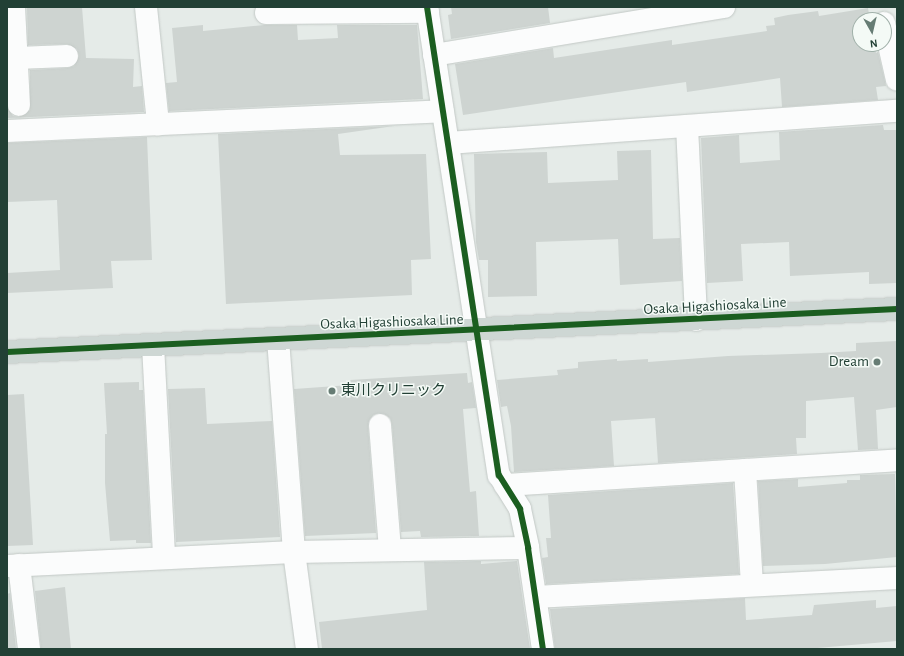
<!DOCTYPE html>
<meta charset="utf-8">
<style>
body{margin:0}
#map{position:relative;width:904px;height:656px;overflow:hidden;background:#e5ebe8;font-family:"Alegreya Sans","Noto Sans JP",sans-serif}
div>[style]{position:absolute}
.building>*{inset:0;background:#ced4d1}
.roads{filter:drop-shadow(0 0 1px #c2c8c5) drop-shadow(0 0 1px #c2c8c5)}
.minor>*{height:22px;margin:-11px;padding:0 11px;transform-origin:11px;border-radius:11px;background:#fbfcfc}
.major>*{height:22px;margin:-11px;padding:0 11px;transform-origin:11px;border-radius:11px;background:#ced7d4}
.cycleway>*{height:6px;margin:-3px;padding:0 3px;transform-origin:3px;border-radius:3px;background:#1b5e20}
.dots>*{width:11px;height:11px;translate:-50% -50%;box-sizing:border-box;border:2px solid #f4faf6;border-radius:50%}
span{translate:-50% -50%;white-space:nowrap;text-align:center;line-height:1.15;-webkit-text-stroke:3px #f4faf6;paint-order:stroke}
.street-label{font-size:15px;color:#224035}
.poi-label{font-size:15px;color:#224035}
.right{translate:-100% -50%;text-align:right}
.left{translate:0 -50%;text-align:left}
.frame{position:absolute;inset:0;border:8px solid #224035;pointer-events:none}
.north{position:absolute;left:852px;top:12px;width:40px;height:40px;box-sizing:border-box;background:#f4faf6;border:1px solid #a0b0a9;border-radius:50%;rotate:172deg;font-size:11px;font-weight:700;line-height:16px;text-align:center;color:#224035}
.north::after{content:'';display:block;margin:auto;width:14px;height:18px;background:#667c74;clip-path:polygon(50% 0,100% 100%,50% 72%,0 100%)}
</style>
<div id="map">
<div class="building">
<div style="clip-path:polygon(27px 7px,82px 7px,86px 58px,134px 59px,133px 87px,142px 86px,144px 112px,7px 118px,7px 107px,13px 116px,19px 117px,30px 110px,30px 70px,68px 68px,74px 66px,79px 56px,77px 49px,67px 44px,28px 45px)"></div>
<div style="clip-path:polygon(451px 7px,548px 7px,550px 23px,451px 39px,448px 15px,452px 14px)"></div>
<div style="clip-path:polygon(868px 8px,870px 20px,860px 20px,860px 44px,874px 44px,876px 53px,878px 52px,886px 86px,876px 87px,878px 100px,782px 107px,780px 78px,687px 92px,686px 82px,463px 115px,455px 64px,553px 48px,554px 58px,672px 40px,672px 45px,767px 31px,766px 26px,775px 25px,774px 18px,788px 15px,818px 11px,819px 16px)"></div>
<div style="clip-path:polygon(203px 25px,203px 31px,265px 25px,297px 25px,298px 40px,338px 38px,337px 25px,417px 25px,423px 99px,169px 111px,166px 83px,177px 82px,172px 28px)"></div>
<div style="clip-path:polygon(883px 125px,884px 130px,897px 130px,897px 283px,869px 284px,869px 272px,790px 276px,789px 242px,741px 244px,743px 281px,707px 283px,701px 138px,739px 135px,740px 163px,780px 160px,779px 132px)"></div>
<div style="clip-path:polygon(394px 126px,338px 134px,340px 155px,426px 154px,431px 259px,411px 260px,412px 295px,226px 304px,218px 134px)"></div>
<div style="clip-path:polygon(147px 137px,152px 260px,111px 261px,113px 288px,7px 293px,7px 273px,60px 270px,57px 200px,7px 202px,7px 143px)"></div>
<div style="clip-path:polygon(651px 150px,653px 239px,680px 238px,682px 281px,620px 285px,618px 239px,536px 242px,537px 296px,488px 297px,488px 260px,479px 260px,476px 242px,474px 154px,547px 152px,548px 183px,618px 180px,617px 151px)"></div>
<div style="clip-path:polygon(897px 341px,897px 407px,876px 410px,878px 449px,858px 450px,854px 397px,806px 401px,806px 438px,796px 438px,797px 454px,658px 463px,655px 418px,611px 421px,614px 466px,514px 472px,511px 426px,507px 406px,501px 407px,497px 380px,558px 375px,557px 370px,578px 368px,578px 362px,617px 359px,617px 361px,648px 359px,648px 362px,728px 356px,821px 353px,856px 351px,856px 343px)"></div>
<div style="clip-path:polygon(467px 373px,468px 383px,472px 382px,476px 408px,463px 409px,470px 492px,476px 491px,479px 536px,421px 537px,420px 531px,401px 532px,392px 424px,390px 418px,379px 413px,373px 415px,368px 426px,376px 533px,305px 536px,294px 389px,350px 385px,350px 380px)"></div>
<div style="clip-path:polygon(139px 382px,139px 390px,143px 390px,151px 543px,136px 543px,136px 540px,110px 541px,105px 483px,105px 434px,107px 434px,104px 383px)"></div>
<div style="clip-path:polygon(205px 388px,207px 424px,272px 421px,280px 537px,176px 542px,168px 389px)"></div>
<div style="clip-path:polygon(24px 394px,33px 545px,7px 546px,7px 395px)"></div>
<div style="clip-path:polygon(895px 474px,897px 557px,825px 564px,763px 566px,758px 481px,798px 479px,798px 487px,847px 483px,847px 480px,860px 480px,860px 475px)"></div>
<div style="clip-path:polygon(733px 483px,739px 574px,546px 584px,542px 558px,548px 557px,546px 538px,551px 538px,548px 495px)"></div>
<div style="clip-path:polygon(481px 561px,481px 564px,517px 561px,530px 649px,322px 649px,319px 622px,427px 610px,424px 562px)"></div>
<div style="clip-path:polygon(65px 587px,71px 649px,41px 649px,35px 591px)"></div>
<div style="clip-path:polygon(10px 593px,16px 649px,7px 649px,7px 594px)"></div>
<div style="clip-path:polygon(745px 598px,746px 620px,812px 615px,814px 605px,876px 600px,876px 608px,897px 606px,897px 641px,806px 649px,555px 649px,550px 609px)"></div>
</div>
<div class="roads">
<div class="minor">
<div style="left:14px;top:7px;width:98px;rotate:87.1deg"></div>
<div style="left:146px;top:7px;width:118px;rotate:84.1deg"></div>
<div style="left:427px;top:7px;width:474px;rotate:81.3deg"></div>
<div style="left:499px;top:475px;width:40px;rotate:58deg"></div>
<div style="left:520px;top:509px;width:40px;rotate:78deg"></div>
<div style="left:528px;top:548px;width:102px;rotate:81.6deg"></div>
<div style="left:266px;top:13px;width:162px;rotate:-0.4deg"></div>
<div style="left:884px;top:23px;width:58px;rotate:77.2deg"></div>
<div style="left:434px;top:55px;width:294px;rotate:-9.4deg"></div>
<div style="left:17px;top:58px;width:50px;rotate:-2.3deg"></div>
<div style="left:687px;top:126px;width:194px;rotate:87.3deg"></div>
<div style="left:7px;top:131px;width:436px;rotate:-2.6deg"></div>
<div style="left:448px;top:143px;width:450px;rotate:-4.1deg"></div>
<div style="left:278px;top:339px;width:214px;rotate:85.7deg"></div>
<div style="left:294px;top:552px;width:98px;rotate:82.4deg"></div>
<div style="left:153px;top:345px;width:213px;rotate:87deg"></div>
<div style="left:380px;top:425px;width:125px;rotate:85.4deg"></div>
<div style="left:745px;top:470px;width:115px;rotate:86.5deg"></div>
<div style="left:505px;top:485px;width:393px;rotate:-3.6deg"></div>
<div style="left:19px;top:565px;width:85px;rotate:83.2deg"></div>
<div style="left:7px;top:566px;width:287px;rotate:-2.8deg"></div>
<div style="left:294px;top:552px;width:234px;rotate:-1deg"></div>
<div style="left:536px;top:597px;width:361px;rotate:-3deg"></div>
</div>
<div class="major">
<div style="left:7px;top:352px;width:891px;rotate:-2.77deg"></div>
</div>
</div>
<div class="cycleway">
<div style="left:427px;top:7px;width:474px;rotate:81.3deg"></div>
<div style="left:499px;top:475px;width:40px;rotate:58deg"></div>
<div style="left:520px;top:509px;width:40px;rotate:78deg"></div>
<div style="left:528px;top:548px;width:102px;rotate:81.6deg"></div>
<div style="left:7px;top:352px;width:891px;rotate:-2.77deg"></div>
</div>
<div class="dots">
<div style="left:877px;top:362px;background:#667c74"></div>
<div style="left:332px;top:391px;background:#667c74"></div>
</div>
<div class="street-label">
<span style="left:715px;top:306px;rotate:-3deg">Osaka Higashiosaka Line</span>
<span style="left:392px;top:322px;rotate:-2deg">Osaka Higashiosaka Line</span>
</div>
<div class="poi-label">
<span class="right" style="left:869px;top:362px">Dream</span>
<span class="left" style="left:341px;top:391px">東川クリニック</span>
</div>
<div class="frame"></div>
<div class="north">N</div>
</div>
